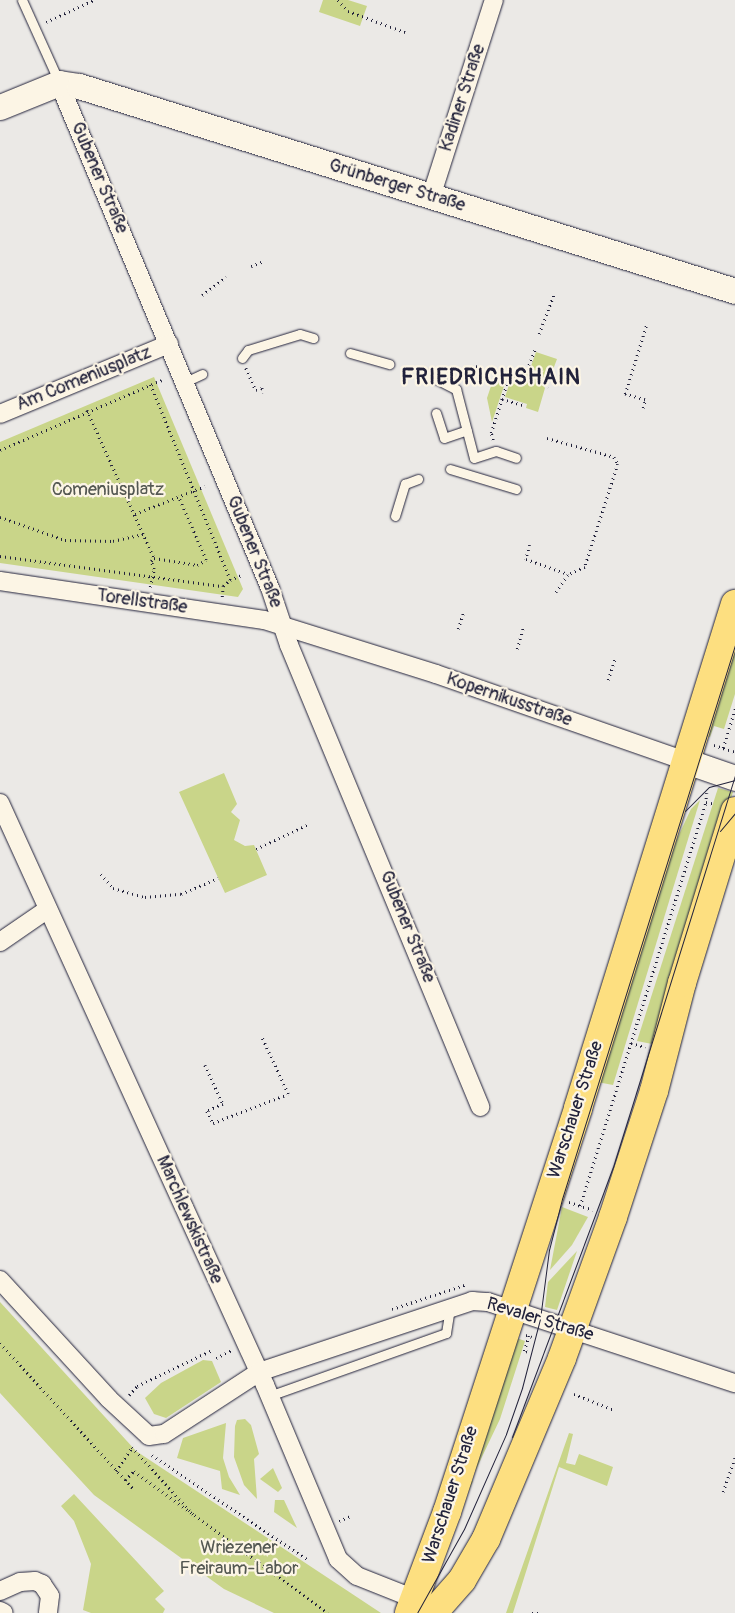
<!DOCTYPE html>
<meta charset="utf-8">
<style>
body{margin:0}
#map{position:relative;width:735px;height:1613px;overflow:hidden;background:#ebe9e6;font-family:Pangolin,sans-serif}
div>[style]{position:absolute}
.green>*{inset:0;background:#c9d589}
.path>*{height:2.5px;margin-top:-1.25px;transform-origin:0;background:repeating-linear-gradient(90deg,#22223b 0 1px,transparent 0 5px)}
.roads{filter:drop-shadow(0 0 1px #22223b) drop-shadow(0 0 1px #22223b)}
.lane>*{height:9px;margin:-4.5px;padding:0 4.5px;transform-origin:4.5px;border-radius:4.5px;background:#fcf5e5}
.street>*{height:18px;margin:-9px;padding:0 9px;transform-origin:9px;border-radius:9px;background:#fcf5e5}
.secondary>*{height:25px;margin:-12.5px;padding:0 12.5px;transform-origin:12.5px;border-radius:12.5px;background:#fcf5e5}
.primary>*{height:28px;margin:-14px;padding:0 14px;transform-origin:14px;border-radius:14px;background:#fddf80}
.tram>*{height:1px;margin:-0.5px;padding:0 0.5px;transform-origin:0.5px;border-radius:0.5px;background:#22223b}
span{translate:-50% -50%;white-space:nowrap;text-align:center;line-height:1.15;-webkit-text-stroke:4.5px #fcf5e5;paint-order:stroke}
.street-label{font-size:18px;color:#22223b}
.park-label{font-size:18px;color:#545852}
.district-label{font-size:22px;color:#22223b;font-weight:700;letter-spacing:1px}
</style>
<div id="map">
<div class="green">
<div style="clip-path:polygon(323px 0,348px 0,367px 6px,360px 26px,319px 12px)"></div>
<div style="clip-path:polygon(536px 352px,557px 359px,548px 383px,537px 371px,530px 369px)"></div>
<div style="clip-path:polygon(528px 372px,533px 374px,545px 388px,538px 412px,526px 408px,527px 404px,505px 397px,511px 379px)"></div>
<div style="clip-path:polygon(154px 377px,243px 589px,238px 597px,0 563px,0 442px)"></div>
<div style="clip-path:polygon(494px 377px,506px 380px,492px 422px,487px 398px)"></div>
<div style="clip-path:polygon(735px 634px,735px 694px,724px 729px,714px 726px,710px 737px,703px 735px)"></div>
<div style="clip-path:polygon(224px 773px,237px 804px,231px 812px,240px 820px,234px 840px,245px 846px,254px 845px,267px 875px,225px 893px,179px 792px)"></div>
<div style="clip-path:polygon(718px 788px,733px 792px,657px 1045px,637px 1041px)"></div>
<div style="clip-path:polygon(700px 800px,613px 1085px,597px 1082px,676px 841px,691px 809px)"></div>
<div style="clip-path:polygon(562px 1207px,588px 1217px,572px 1245px,550px 1270px)"></div>
<div style="clip-path:polygon(577px 1251px,557px 1310px,545px 1307px,548px 1282px)"></div>
<div style="clip-path:polygon(0 1302px,136px 1451px,381px 1613px,274px 1613px,224px 1589px,94px 1495px,0 1393px)"></div>
<div style="clip-path:polygon(511px 1336px,525px 1341px,500px 1419px,471px 1480px,473px 1481px,459px 1513px)"></div>
<div style="clip-path:polygon(203px 1360px,212px 1361px,221px 1382px,166px 1418px,154px 1414px,145px 1398px,161px 1383px)"></div>
<div style="clip-path:polygon(245px 1419px,251px 1425px,259px 1454px,254px 1459px,257px 1499px,244px 1485px,234px 1457px,235px 1426px,237px 1420px)"></div>
<div style="clip-path:polygon(226px 1423px,223px 1458px,229px 1477px,240px 1495px,222px 1489px,220px 1471px,177px 1458px,183px 1438px)"></div>
<div style="clip-path:polygon(569px 1433px,573px 1434px,566px 1463px,575px 1465px,579px 1454px,613px 1467px,607px 1486px,559px 1467px,513px 1613px,506px 1613px)"></div>
<div style="clip-path:polygon(273px 1468px,282px 1488px,278px 1492px,260px 1479px)"></div>
<div style="clip-path:polygon(74px 1494px,164px 1591px,155px 1599px,165px 1609px,163px 1613px,91px 1613px,83px 1610px,91px 1564px,74px 1521px,61px 1506px)"></div>
<div style="clip-path:polygon(275px 1500px,284px 1500px,297px 1528px,274px 1512px)"></div>
</div>
<div class="path">
<div style="left:338px;top:0;width:15px;rotate:48deg"></div>
<div style="left:348px;top:11px;width:61px;rotate:20.2deg"></div>
<div style="left:46px;top:22px;width:53px;rotate:-24.6deg"></div>
<div style="left:251px;top:266px;width:14px;rotate:-21deg"></div>
<div style="left:202px;top:295px;width:30px;rotate:-37deg"></div>
<div style="left:539px;top:334px;width:43px;rotate:-69.4deg"></div>
<div style="left:246px;top:368px;width:24px;rotate:66deg"></div>
<div style="left:256px;top:390px;width:6px;rotate:-18deg"></div>
<div style="left:262px;top:388px;width:5px;rotate:68deg"></div>
<div style="left:527px;top:370px;width:8px;rotate:14deg"></div>
<div style="left:535px;top:372px;width:20px;rotate:49deg"></div>
<div style="left:473px;top:374px;width:9px;rotate:-69deg"></div>
<div style="left:476px;top:366px;width:35px;rotate:18deg"></div>
<div style="left:502px;top:399px;width:22px;rotate:16deg"></div>
<div style="left:643px;top:408px;width:8px;rotate:-76deg"></div>
<div style="left:645px;top:400px;width:21px;rotate:-163deg"></div>
<div style="left:625px;top:394px;width:74px;rotate:-72.8deg"></div>
<div style="left:87px;top:410px;width:162px;rotate:65.6deg"></div>
<div style="left:154px;top:558px;width:44px;rotate:9.2deg"></div>
<div style="left:197px;top:565px;width:10px;rotate:-29deg"></div>
<div style="left:206px;top:560px;width:70px;rotate:-113.6deg"></div>
<div style="left:547px;top:438px;width:70px;rotate:15.8deg"></div>
<div style="left:614px;top:457px;width:8px;rotate:60deg"></div>
<div style="left:618px;top:464px;width:108px;rotate:107.8deg"></div>
<div style="left:585px;top:567px;width:19px;rotate:155deg"></div>
<div style="left:568px;top:575px;width:21px;rotate:125deg"></div>
<div style="left:493px;top:440px;width:7px;rotate:-106deg"></div>
<div style="left:491px;top:433px;width:59px;rotate:-72.2deg"></div>
<div style="left:509px;top:377px;width:19px;rotate:-21deg"></div>
<div style="left:527px;top:370px;width:22px;rotate:-69deg"></div>
<div style="left:0;top:450px;width:176px;rotate:-23.4deg"></div>
<div style="left:135px;top:514px;width:75px;rotate:-21.8deg"></div>
<div style="left:0;top:517px;width:69px;rotate:19.5deg"></div>
<div style="left:65px;top:540px;width:48px;rotate:1.2deg"></div>
<div style="left:113px;top:541px;width:31px;rotate:-13deg"></div>
<div style="left:530px;top:545px;width:15px;rotate:106deg"></div>
<div style="left:526px;top:559px;width:45px;rotate:19.7deg"></div>
<div style="left:0;top:556px;width:225px;rotate:7.7deg"></div>
<div style="left:223px;top:586px;width:9px;rotate:-41deg"></div>
<div style="left:230px;top:580px;width:212px;rotate:-112.2deg"></div>
<div style="left:230px;top:580px;width:13px;rotate:-23deg"></div>
<div style="left:150px;top:587px;width:18px;rotate:-77deg"></div>
<div style="left:154px;top:569px;width:9px;rotate:-111deg"></div>
<div style="left:151px;top:561px;width:4px;rotate:-45deg"></div>
<div style="left:222px;top:597px;width:11px;rotate:-85deg"></div>
<div style="left:458px;top:629px;width:19px;rotate:-72deg"></div>
<div style="left:517px;top:649px;width:22px;rotate:-74deg"></div>
<div style="left:608px;top:680px;width:22px;rotate:-72deg"></div>
<div style="left:714px;top:745px;width:22px;rotate:18deg"></div>
<div style="left:723px;top:748px;width:41px;rotate:-72.9deg"></div>
<div style="left:707px;top:793px;width:9px;rotate:96deg"></div>
<div style="left:706px;top:802px;width:9px;rotate:13deg"></div>
<div style="left:256px;top:849px;width:59px;rotate:-25.3deg"></div>
<div style="left:101px;top:874px;width:18px;rotate:49deg"></div>
<div style="left:113px;top:888px;width:33px;rotate:16deg"></div>
<div style="left:145px;top:897px;width:36px;rotate:-5deg"></div>
<div style="left:181px;top:894px;width:40px;rotate:-23.4deg"></div>
<div style="left:631px;top:1043px;width:15px;rotate:16deg"></div>
<div style="left:205px;top:1065px;width:43px;rotate:65.2deg"></div>
<div style="left:223px;top:1104px;width:17px;rotate:156deg"></div>
<div style="left:207px;top:1111px;width:13px;rotate:63deg"></div>
<div style="left:213px;top:1123px;width:80px;rotate:-21.1deg"></div>
<div style="left:288px;top:1094px;width:62px;rotate:-114.9deg"></div>
<div style="left:569px;top:1202px;width:25px;rotate:18deg"></div>
<div style="left:580px;top:1206px;width:423px;rotate:-72.7deg"></div>
<div style="left:392px;top:1309px;width:79px;rotate:-18.4deg"></div>
<div style="left:526px;top:1335px;width:6px;rotate:18deg"></div>
<div style="left:0;top:1343px;width:198px;rotate:47.5deg"></div>
<div style="left:527px;top:1352px;width:3px;rotate:-162deg"></div>
<div style="left:524px;top:1351px;width:16px;rotate:-72deg"></div>
<div style="left:216px;top:1358px;width:18px;rotate:-27deg"></div>
<div style="left:574px;top:1394px;width:43px;rotate:21.8deg"></div>
<div style="left:129px;top:1395px;width:12px;rotate:-48deg"></div>
<div style="left:137px;top:1386px;width:83px;rotate:-25.6deg"></div>
<div style="left:132px;top:1447px;width:91px;rotate:47.7deg"></div>
<div style="left:152px;top:1455px;width:188px;rotate:33.9deg"></div>
<div style="left:116px;top:1471px;width:29px;rotate:-56deg"></div>
<div style="left:125px;top:1480px;width:13px;rotate:-45deg"></div>
<div style="left:134px;top:1471px;width:240px;rotate:36.2deg"></div>
<div style="left:723px;top:1492px;width:36px;rotate:-71deg"></div>
<div style="left:339px;top:1521px;width:13px;rotate:-23deg"></div>
<div style="left:532px;top:1613px;width:6px"></div>
</div>
<div class="roads">
<div class="lane">
<div style="left:22px;top:0;width:90px;rotate:65.7deg"></div>
<div style="left:350px;top:353px;width:41px;rotate:15.8deg"></div>
<div style="left:242px;top:358px;width:10px;rotate:-53deg"></div>
<div style="left:248px;top:350px;width:54px;rotate:-17.1deg"></div>
<div style="left:300px;top:334px;width:14px;rotate:17deg"></div>
<div style="left:426px;top:374px;width:34px;rotate:27deg"></div>
<div style="left:456px;top:389px;width:71px;rotate:75.4deg"></div>
<div style="left:474px;top:458px;width:23px;rotate:-18deg"></div>
<div style="left:496px;top:451px;width:21px;rotate:19deg"></div>
<div style="left:185px;top:382px;width:19px;rotate:-25deg"></div>
<div style="left:436px;top:413px;width:26px;rotate:72deg"></div>
<div style="left:444px;top:438px;width:24px;rotate:-19deg"></div>
<div style="left:450px;top:469px;width:69px;rotate:16.9deg"></div>
<div style="left:395px;top:516px;width:34px;rotate:-73deg"></div>
<div style="left:405px;top:484px;width:14px;rotate:-21deg"></div>
<div style="left:269px;top:1396px;width:188px;rotate:-19.6deg"></div>
<div style="left:446px;top:1333px;width:25px;rotate:-81deg"></div>
</div>
<div class="street">
<div style="left:59px;top:83px;width:547px;rotate:67.32deg"></div>
<div style="left:270px;top:588px;width:60px;rotate:71.6deg"></div>
<div style="left:289px;top:645px;width:500px;rotate:67.5deg"></div>
<div style="left:431px;top:197px;width:207px;rotate:-72.3deg"></div>
<div style="left:0;top:414px;width:183px;rotate:-22.5deg"></div>
<div style="left:0;top:581px;width:267px;rotate:8.4deg"></div>
<div style="left:264px;top:620px;width:180px;rotate:17.4deg"></div>
<div style="left:436px;top:674px;width:265px;rotate:19.2deg"></div>
<div style="left:0;top:803px;width:639px;rotate:65.52deg"></div>
<div style="left:265px;top:1385px;width:189px;rotate:67.2deg"></div>
<div style="left:338px;top:1559px;width:25px;rotate:42deg"></div>
<div style="left:357px;top:1576px;width:62px;rotate:21.6deg"></div>
<div style="left:0;top:942px;width:58px;rotate:-34.5deg"></div>
<div style="left:0;top:1280px;width:161px;rotate:47.5deg"></div>
<div style="left:109px;top:1399px;width:54px;rotate:42.8deg"></div>
<div style="left:149px;top:1436px;width:15px;rotate:-8deg"></div>
<div style="left:164px;top:1434px;width:113px;rotate:-33.1deg"></div>
<div style="left:259px;top:1372px;width:225px;rotate:-18.4deg"></div>
<div style="left:472px;top:1301px;width:16px;rotate:4deg"></div>
<div style="left:488px;top:1302px;width:260px;rotate:18.2deg"></div>
<div style="left:0;top:1591px;width:22px;rotate:-24deg"></div>
<div style="left:20px;top:1582px;width:15px;rotate:-4deg"></div>
<div style="left:35px;top:1581px;width:8px;rotate:23deg"></div>
<div style="left:42px;top:1584px;width:14px;rotate:56deg"></div>
<div style="left:50px;top:1596px;width:17px;rotate:97deg"></div>
<div style="left:0;top:1611px;width:4px;rotate:27deg"></div>
</div>
<div class="secondary">
<div style="left:0;top:107px;width:64px;rotate:-22.1deg"></div>
<div style="left:59px;top:83px;width:20px;rotate:9deg"></div>
<div style="left:79px;top:86px;width:687px;rotate:17.35deg"></div>
<div style="left:686px;top:761px;width:52px;rotate:19.1deg"></div>
</div>
<div class="primary">
<div style="left:409px;top:1613px;width:108px;rotate:-69.4deg"></div>
<div style="left:447px;top:1512px;width:425px;rotate:-72deg"></div>
<div style="left:578px;top:1108px;width:528px;rotate:-72.7deg"></div>
<div style="left:433px;top:1613px;width:44px;rotate:-48.7deg"></div>
<div style="left:462px;top:1580px;width:48px;rotate:-59.7deg"></div>
<div style="left:486px;top:1539px;width:196px;rotate:-67.2deg"></div>
<div style="left:562px;top:1358px;width:150px;rotate:-70.1deg"></div>
<div style="left:613px;top:1217px;width:133px;rotate:-72deg"></div>
<div style="left:654px;top:1091px;width:112px;rotate:-75.5deg"></div>
<div style="left:682px;top:983px;width:180px;rotate:-72.9deg"></div>
</div>
</div>
<div class="tram">
<div style="left:685px;top:811px;width:34px;rotate:-45deg"></div>
<div style="left:709px;top:787px;width:27px;rotate:-15deg"></div>
<div style="left:720px;top:831px;width:23px;rotate:-50deg"></div>
<div style="left:512px;top:1437px;width:288px;rotate:-69.5deg"></div>
<div style="left:613px;top:1167px;width:410px;rotate:-72.7deg"></div>
<div style="left:417px;top:1613px;width:96px;rotate:-60.8deg"></div>
<div style="left:464px;top:1529px;width:104px;rotate:-66.1deg"></div>
<div style="left:506px;top:1434px;width:49px;rotate:-70.8deg"></div>
<div style="left:522px;top:1388px;width:71px;rotate:-75.4deg"></div>
<div style="left:540px;top:1319px;width:70px;rotate:-82.6deg"></div>
<div style="left:549px;top:1250px;width:53px;rotate:-75.7deg"></div>
<div style="left:562px;top:1199px;width:580px;rotate:-72.66deg"></div>
</div>
<div class="street-label">
<span style="left:463px;top:98px;rotate:-72deg">Kadiner Straße</span>
<span style="left:99px;top:178px;rotate:67deg">Gubener Straße</span>
<span style="left:397px;top:186px;rotate:17deg">Grünberger Straße</span>
<span style="left:84px;top:379px;rotate:-22deg">Am Comeniusplatz</span>
<span style="left:254px;top:552px;rotate:68deg">Gubener Straße</span>
<span style="left:142px;top:602px;rotate:8deg">Torellstraße</span>
<span style="left:509px;top:700px;rotate:19deg">Kopernikusstraße</span>
<span style="left:407px;top:927px;rotate:68deg">Gubener Straße</span>
<span style="left:576px;top:1110px;rotate:-72deg">Warschauer Straße</span>
<span style="left:189px;top:1220px;rotate:66deg">Marchlewskistraße</span>
<span style="left:540px;top:1320px;rotate:17deg">Revaler Straße</span>
<span style="left:451px;top:1495px;rotate:-72deg">Warschauer Straße</span>
</div>
<div class="park-label">
<span style="left:108px;top:490px">Comeniusplatz</span>
<span style="left:239px;top:1559px">Wriezener<br>Freiraum-Labor</span>
</div>
<div class="district-label">
<span style="left:491px;top:378px">FRIEDRICHSHAIN</span>
</div>
</div>
